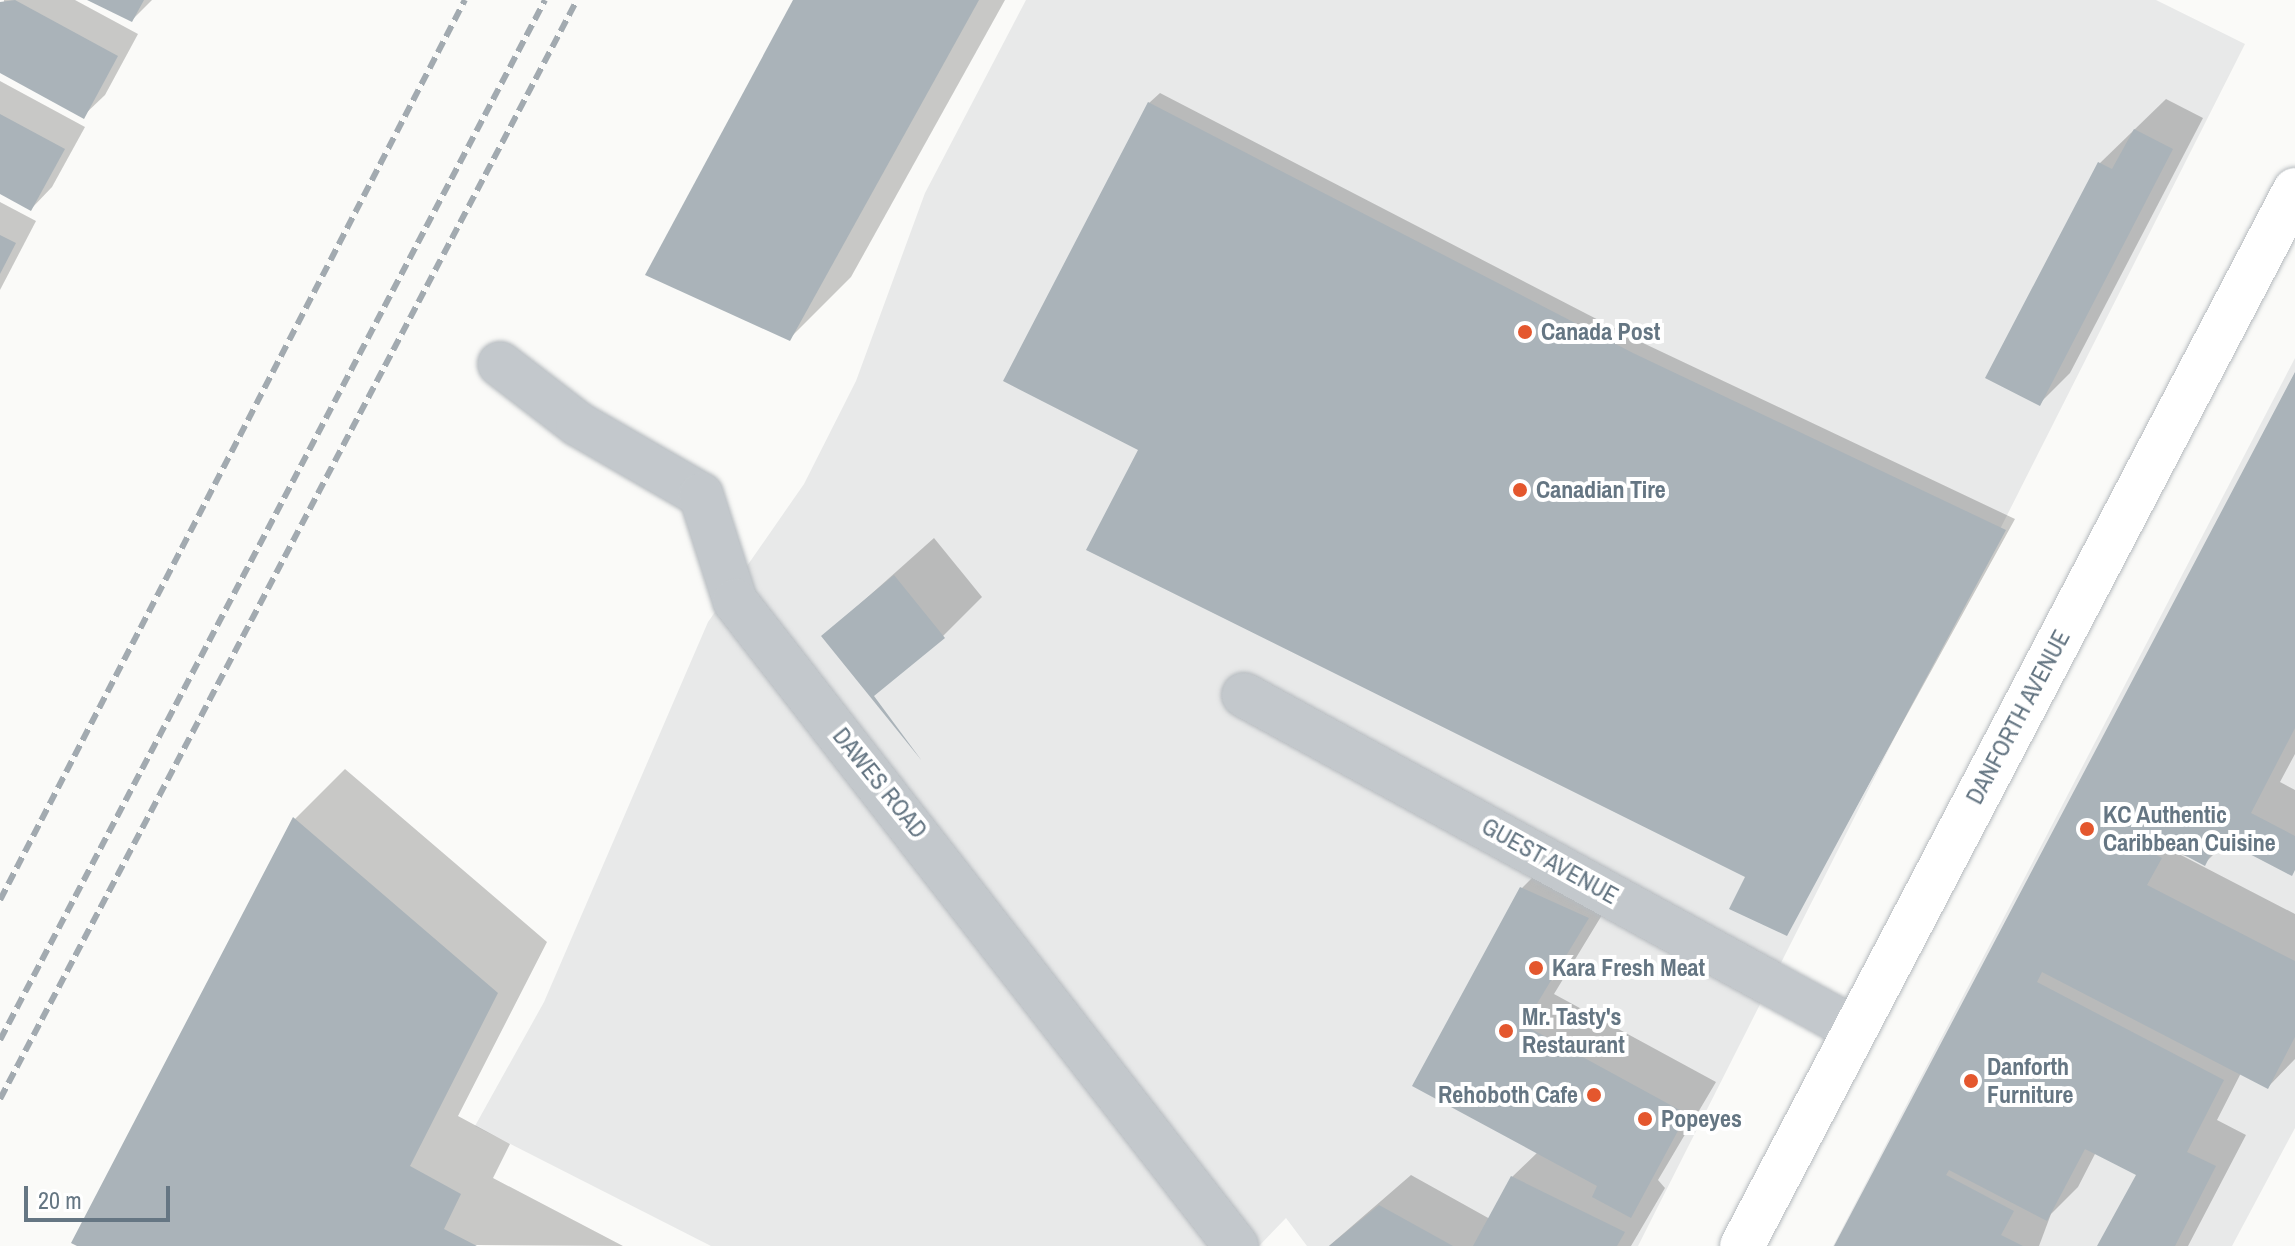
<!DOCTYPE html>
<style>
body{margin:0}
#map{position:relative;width:2295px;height:1246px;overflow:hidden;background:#fafaf8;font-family:"Archivo Narrow",sans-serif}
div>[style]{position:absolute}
.built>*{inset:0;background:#e8e9e9}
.shadow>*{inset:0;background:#0003}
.building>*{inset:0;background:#aab3b9}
.roads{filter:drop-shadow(0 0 2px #b5babe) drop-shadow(0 0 2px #b5babe)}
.minor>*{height:44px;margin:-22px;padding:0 22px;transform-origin:22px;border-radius:22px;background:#c3c8cc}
.primary>*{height:44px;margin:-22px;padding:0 22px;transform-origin:22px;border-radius:22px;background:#fff}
.rail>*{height:6px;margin-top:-3px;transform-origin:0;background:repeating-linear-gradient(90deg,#a2aab0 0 12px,transparent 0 18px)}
.dots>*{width:22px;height:22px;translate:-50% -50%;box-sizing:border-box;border:4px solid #fff;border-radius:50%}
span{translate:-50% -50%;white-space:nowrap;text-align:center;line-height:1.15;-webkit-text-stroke:8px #fff;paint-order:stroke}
.poi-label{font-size:24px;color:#657683;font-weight:700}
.left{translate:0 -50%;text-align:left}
.right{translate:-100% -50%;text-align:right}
.street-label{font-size:24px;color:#657683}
.scale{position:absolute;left:24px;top:1186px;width:146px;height:36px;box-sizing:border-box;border:4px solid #657683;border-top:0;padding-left:10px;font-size:24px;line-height:28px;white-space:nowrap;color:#657683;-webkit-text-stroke:6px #fff;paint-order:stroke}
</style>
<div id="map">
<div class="built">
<div style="clip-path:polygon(1026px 0,2156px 0,2245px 44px,1638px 1246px,1307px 1246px,1286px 1218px,1259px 1246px,711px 1246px,475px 1126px,544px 1002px,708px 622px,804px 484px,856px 381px,925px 193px)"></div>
<div style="clip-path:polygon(2295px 358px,2295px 1128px,2232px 1246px,1833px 1246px)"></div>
</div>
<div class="shadow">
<div style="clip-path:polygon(4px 0,75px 0,138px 34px,105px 95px,83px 116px,0 71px)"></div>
<div style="clip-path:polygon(91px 0,152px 0,132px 20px)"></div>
<div style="clip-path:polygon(795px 0,1005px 0,851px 277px,789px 339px)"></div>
<div style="clip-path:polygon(0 81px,85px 127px,52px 187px,31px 209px,0 192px)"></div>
<div style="clip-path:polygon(1160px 93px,1643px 343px,2015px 519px,1786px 934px,1747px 876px,1141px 450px,1149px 103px)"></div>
<div style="clip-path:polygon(2166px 99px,2203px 118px,2070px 373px,2039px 404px,2100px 163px)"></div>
<div style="clip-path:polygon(0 202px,36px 221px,0 290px)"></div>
<div style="clip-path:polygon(2295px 373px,2295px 754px,2280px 782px,2295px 790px,2295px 870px,2228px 840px,2205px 863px,2177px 853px,2295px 914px,2295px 1059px,2268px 1087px,2241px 1073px,2217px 1120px,2246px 1135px,2188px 1246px,2099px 1246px,2139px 1174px,2096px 1152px,2078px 1187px,2051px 1214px,2039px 1246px,1842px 1246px)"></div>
<div style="clip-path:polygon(934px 538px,982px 597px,943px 636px,823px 637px)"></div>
<div style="clip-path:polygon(345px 769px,547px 942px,458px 1116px,510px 1144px,493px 1178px,623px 1246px,73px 1242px,295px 819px)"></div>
<div style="clip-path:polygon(1553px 857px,1619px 887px,1554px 994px,1716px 1082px,1658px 1180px,1665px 1188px,1631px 1246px,1329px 1246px,1411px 1175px,1490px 1219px,1512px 1177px,1538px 1152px,1415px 1085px,1522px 888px)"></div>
</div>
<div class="building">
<div style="clip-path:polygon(15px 0,118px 56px,84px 119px,0 73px,0 2px)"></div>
<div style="clip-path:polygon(87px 0,144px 0,132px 22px)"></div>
<div style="clip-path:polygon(793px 0,979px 0,790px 341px,645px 275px)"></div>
<div style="clip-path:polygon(1148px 102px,1633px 353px,2006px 530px,1787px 936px,1729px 909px,1745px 877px,1086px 550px,1138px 450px,1003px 381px)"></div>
<div style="clip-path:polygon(0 114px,65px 149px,31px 211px,0 194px)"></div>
<div style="clip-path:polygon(2134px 129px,2173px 149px,2040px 406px,1985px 378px,2098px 162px,2112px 169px)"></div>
<div style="clip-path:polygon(0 235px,16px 243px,0 274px)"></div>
<div style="clip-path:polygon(2295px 372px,2295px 728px,2251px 813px,2295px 836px,2295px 870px,2292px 876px,2219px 838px,2205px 866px,2141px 832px,2135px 844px,2162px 858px,2147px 885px,2295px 961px,2295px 1037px,2268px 1089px,2042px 972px,2037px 982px,2224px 1080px,2187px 1152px,2216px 1166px,2175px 1246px,2097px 1246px,2136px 1175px,2085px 1149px,2047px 1221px,1949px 1170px,1946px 1175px,2014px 1211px,2001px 1235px,2023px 1246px,1834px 1246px)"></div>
<div style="clip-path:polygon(894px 575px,945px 638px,874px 696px,922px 761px,821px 636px)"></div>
<div style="clip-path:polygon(293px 817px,498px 993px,410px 1166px,461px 1194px,444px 1229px,477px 1246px,77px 1246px,71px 1243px)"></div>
<div style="clip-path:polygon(1520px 887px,1589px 918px,1524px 1025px,1687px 1114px,1631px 1218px,1592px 1197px,1597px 1186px,1412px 1086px)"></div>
<div style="clip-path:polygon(1511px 1176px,1625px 1232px,1617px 1246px,1473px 1246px)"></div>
<div style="clip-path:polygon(1379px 1205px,1453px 1246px,1329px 1246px)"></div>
</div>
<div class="roads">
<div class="minor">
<div style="left:500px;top:364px;width:98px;rotate:37.6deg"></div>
<div style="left:578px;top:424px;width:142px;rotate:30deg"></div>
<div style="left:701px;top:495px;width:111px;rotate:72.2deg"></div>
<div style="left:735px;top:601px;width:817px;rotate:52.16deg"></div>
<div style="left:1244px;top:695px;width:695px;rotate:28.7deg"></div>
</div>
<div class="primary">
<div style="left:1742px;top:1246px;width:1192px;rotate:-62.36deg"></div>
</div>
</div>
<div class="rail">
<div style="left:0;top:900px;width:1013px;rotate:-62.68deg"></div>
<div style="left:0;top:1040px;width:1174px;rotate:-62.34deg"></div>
<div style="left:0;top:1099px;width:1241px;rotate:-62.3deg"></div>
</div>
<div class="dots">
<div style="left:1525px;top:332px;background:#e4572e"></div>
<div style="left:1520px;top:490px;background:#e4572e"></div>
<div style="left:2087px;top:829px;background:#e4572e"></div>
<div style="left:1536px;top:968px;background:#e4572e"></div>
<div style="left:1506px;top:1031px;background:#e4572e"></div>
<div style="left:1971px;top:1081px;background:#e4572e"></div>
<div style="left:1594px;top:1095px;background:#e4572e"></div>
<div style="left:1645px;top:1119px;background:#e4572e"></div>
</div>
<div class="poi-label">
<span class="left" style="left:1541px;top:332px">Canada Post</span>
<span class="left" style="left:1536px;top:490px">Canadian Tire</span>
<span class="left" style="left:2103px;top:829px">KC Authentic<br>Caribbean Cuisine</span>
<span class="left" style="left:1552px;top:968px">Kara Fresh Meat</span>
<span class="left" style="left:1522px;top:1031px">Mr. Tasty's<br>Restaurant</span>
<span class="left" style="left:1987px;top:1081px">Danforth<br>Furniture</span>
<span class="right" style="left:1578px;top:1095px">Rehoboth Cafe</span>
<span class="left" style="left:1661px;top:1119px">Popeyes</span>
</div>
<div class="street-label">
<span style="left:2018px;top:717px;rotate:-62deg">DANFORTH AVENUE</span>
<span style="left:880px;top:783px;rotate:51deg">DAWES ROAD</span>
<span style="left:1550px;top:861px;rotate:29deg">GUEST AVENUE</span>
</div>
<div class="scale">20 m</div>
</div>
